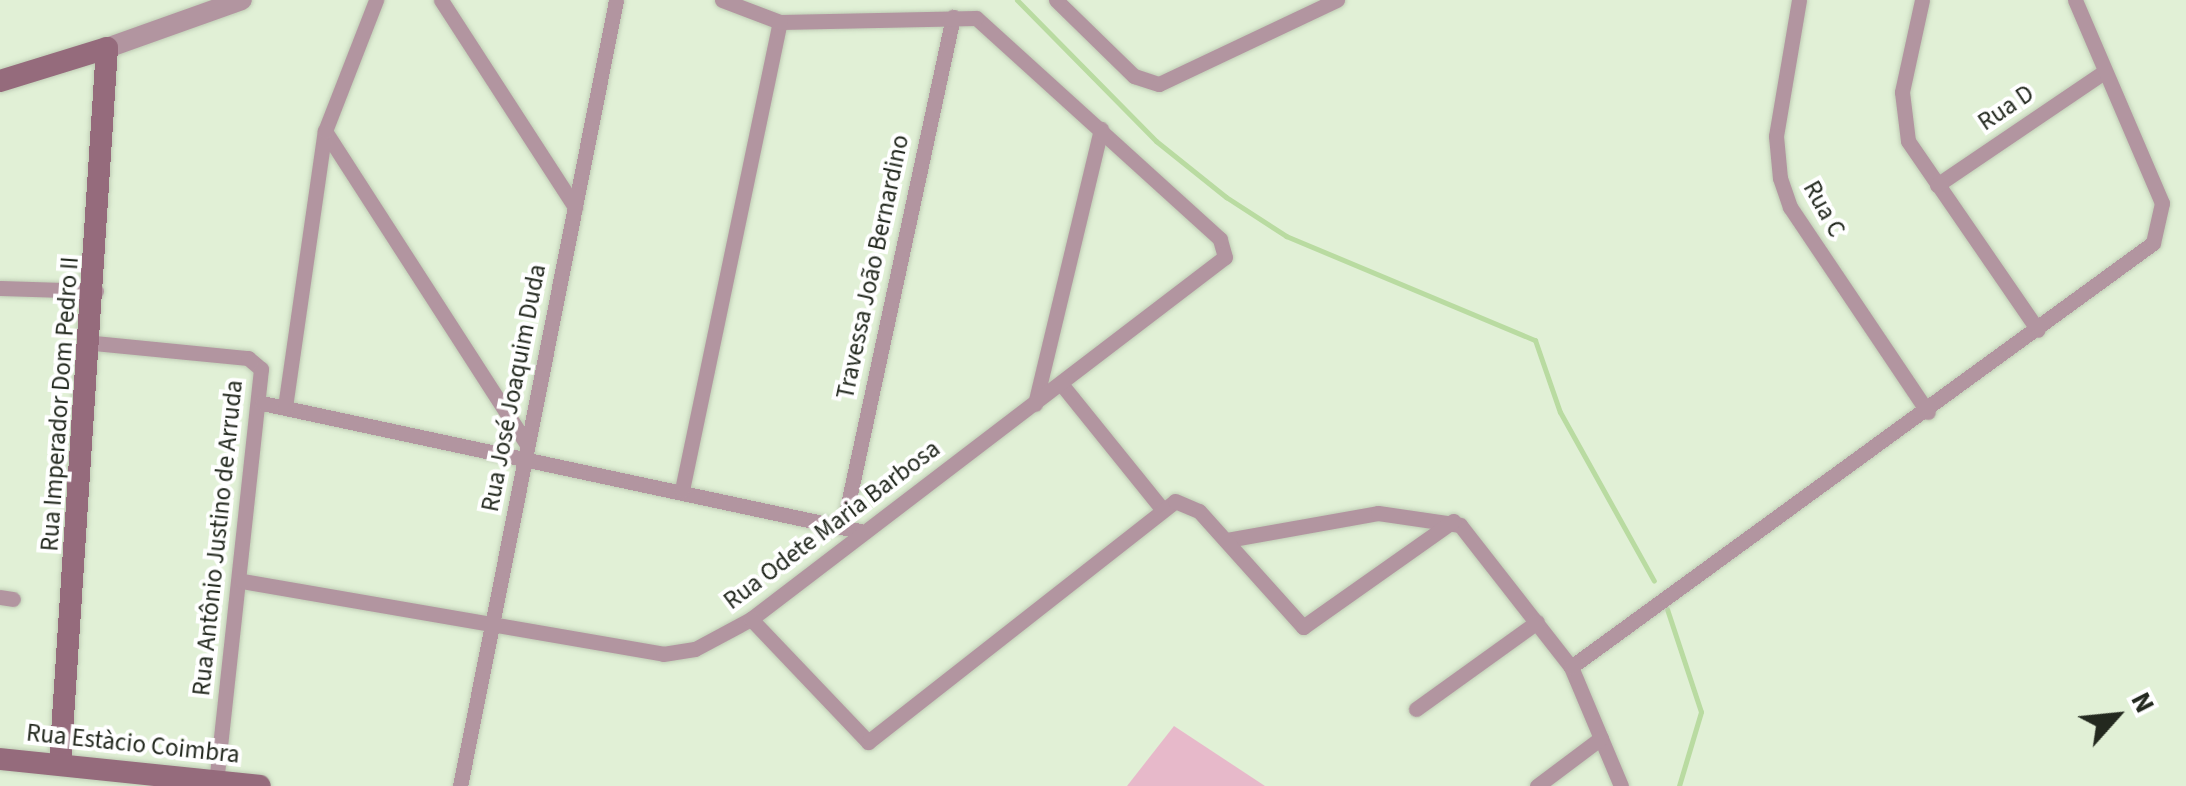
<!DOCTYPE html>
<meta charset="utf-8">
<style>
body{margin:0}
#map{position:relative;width:2186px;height:786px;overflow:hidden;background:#e1f0d6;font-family:"Source Sans 3",sans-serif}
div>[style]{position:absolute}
.green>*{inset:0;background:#e7b9ca}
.stream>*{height:5px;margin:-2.5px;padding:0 2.5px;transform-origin:2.5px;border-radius:2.5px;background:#b9dba1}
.roads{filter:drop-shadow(0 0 2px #bfccb5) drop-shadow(0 0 2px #bfccb5)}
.minor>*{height:15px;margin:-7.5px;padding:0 7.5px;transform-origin:7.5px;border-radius:7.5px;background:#b295a0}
.tertiary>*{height:20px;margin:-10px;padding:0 10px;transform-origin:10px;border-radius:10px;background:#b295a0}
.secondary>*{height:22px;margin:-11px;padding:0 11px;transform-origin:11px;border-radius:11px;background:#956b7c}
span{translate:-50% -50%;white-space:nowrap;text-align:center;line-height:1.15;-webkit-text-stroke:8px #fff;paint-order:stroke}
.street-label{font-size:25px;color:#23291f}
.north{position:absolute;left:2066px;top:666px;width:100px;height:100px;-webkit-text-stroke:8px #fff;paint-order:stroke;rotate:63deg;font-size:28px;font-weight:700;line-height:40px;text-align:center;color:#23291f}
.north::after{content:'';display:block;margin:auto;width:35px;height:45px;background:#23291f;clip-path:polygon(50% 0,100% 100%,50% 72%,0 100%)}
</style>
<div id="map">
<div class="green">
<div style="clip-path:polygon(1174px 726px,1265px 786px,1127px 786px)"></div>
</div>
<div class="stream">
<div style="left:1017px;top:0;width:198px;rotate:45.4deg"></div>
<div style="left:1156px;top:141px;width:90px;rotate:38.7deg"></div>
<div style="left:1226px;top:197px;width:72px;rotate:33deg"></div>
<div style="left:1286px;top:236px;width:270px;rotate:22.7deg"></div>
<div style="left:1535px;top:340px;width:76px;rotate:70.9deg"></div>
<div style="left:1560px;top:412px;width:193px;rotate:60.9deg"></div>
<div style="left:1667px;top:609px;width:108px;rotate:71.7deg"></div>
<div style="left:1701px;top:712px;width:77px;rotate:106.6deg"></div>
</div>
<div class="roads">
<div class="minor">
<div style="left:441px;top:0;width:247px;rotate:57.1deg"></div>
<div style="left:1056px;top:0;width:109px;rotate:44.3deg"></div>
<div style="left:1134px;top:76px;width:26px;rotate:18deg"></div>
<div style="left:1159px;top:84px;width:197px;rotate:-25.3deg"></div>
<div style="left:1799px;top:0;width:138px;rotate:99.6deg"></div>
<div style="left:1776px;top:136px;width:42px;rotate:84.6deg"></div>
<div style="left:1780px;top:178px;width:31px;rotate:71deg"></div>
<div style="left:1790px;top:207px;width:247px;rotate:56.1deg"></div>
<div style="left:1922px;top:0;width:94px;rotate:102.3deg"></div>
<div style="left:1902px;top:92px;width:49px;rotate:83deg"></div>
<div style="left:1908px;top:141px;width:229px;rotate:55.5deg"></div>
<div style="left:325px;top:131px;width:373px;rotate:57.2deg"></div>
<div style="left:1937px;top:185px;width:202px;rotate:-34.1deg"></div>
<div style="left:0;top:288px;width:96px;rotate:1.8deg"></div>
<div style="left:94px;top:343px;width:155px;rotate:5.6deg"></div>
<div style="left:248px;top:358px;width:17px;rotate:40deg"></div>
<div style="left:261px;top:369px;width:413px;rotate:96.2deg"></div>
<div style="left:1062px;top:385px;width:159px;rotate:51.1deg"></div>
<div style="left:262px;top:403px;width:616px;rotate:12.09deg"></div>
<div style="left:1035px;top:404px;width:283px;rotate:-76.5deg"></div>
<div style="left:285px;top:407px;width:279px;rotate:-81.8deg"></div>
<div style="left:325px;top:131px;width:141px;rotate:-68.7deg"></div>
<div style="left:682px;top:490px;width:478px;rotate:-78.2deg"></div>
<div style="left:843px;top:527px;width:522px;rotate:-77.83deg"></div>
<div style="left:1227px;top:540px;width:153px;rotate:-10.1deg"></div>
<div style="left:1378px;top:513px;width:83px;rotate:8.3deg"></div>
<div style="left:1460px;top:525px;width:180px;rotate:52deg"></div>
<div style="left:1571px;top:667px;width:129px;rotate:67.2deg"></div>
<div style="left:242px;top:581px;width:427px;rotate:9.8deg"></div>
<div style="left:663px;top:654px;width:32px;rotate:-9deg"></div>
<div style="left:695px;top:649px;width:64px;rotate:-28.2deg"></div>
<div style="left:751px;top:619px;width:596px;rotate:-37.37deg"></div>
<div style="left:1225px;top:257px;width:19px;rotate:-106deg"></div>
<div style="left:1220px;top:239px;width:329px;rotate:-137.8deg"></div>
<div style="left:976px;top:18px;width:196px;rotate:178.8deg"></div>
<div style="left:780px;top:22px;width:62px;rotate:-159.2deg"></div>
<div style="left:0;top:597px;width:13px;rotate:9deg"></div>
<div style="left:751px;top:619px;width:170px;rotate:46.4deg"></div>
<div style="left:868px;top:742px;width:390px;rotate:-38.1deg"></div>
<div style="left:1175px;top:501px;width:26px;rotate:23deg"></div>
<div style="left:1199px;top:511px;width:156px;rotate:48.1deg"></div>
<div style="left:1303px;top:627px;width:184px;rotate:-35.2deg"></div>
<div style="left:1571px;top:667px;width:720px;rotate:-36.07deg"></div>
<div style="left:2153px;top:243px;width:41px;rotate:-77.3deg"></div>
<div style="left:2162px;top:203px;width:221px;rotate:-113.2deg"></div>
<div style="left:1416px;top:709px;width:149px;rotate:-35.7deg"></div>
<div style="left:460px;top:786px;width:801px;rotate:-78.77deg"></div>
<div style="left:1537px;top:786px;width:80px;rotate:-36.9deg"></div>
</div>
<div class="tertiary">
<div style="left:107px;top:48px;width:143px;rotate:-19.6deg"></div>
</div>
<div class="secondary">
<div style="left:0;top:81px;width:112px;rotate:-17.1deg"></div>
<div style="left:107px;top:48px;width:717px;rotate:93.76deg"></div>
<div style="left:0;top:759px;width:261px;rotate:5.9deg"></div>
</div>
</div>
<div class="street-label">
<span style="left:2006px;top:108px;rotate:-34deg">Rua D</span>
<span style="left:1824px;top:209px;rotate:61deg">Rua C</span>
<span style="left:873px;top:267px;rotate:-78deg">Travessa João Bernardino</span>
<span style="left:514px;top:388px;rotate:-79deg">Rua José Joaquim Duda</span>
<span style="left:60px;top:404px;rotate:-86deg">Rua Imperador Dom Pedro II</span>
<span style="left:832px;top:525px;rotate:-37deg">Rua Odete Maria Barbosa</span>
<span style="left:218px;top:538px;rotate:-84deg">Rua Antônio Justino de Arruda</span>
<span style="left:133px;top:744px;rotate:6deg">Rua Estàcio Coimbra</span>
</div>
<div class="north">N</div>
</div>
